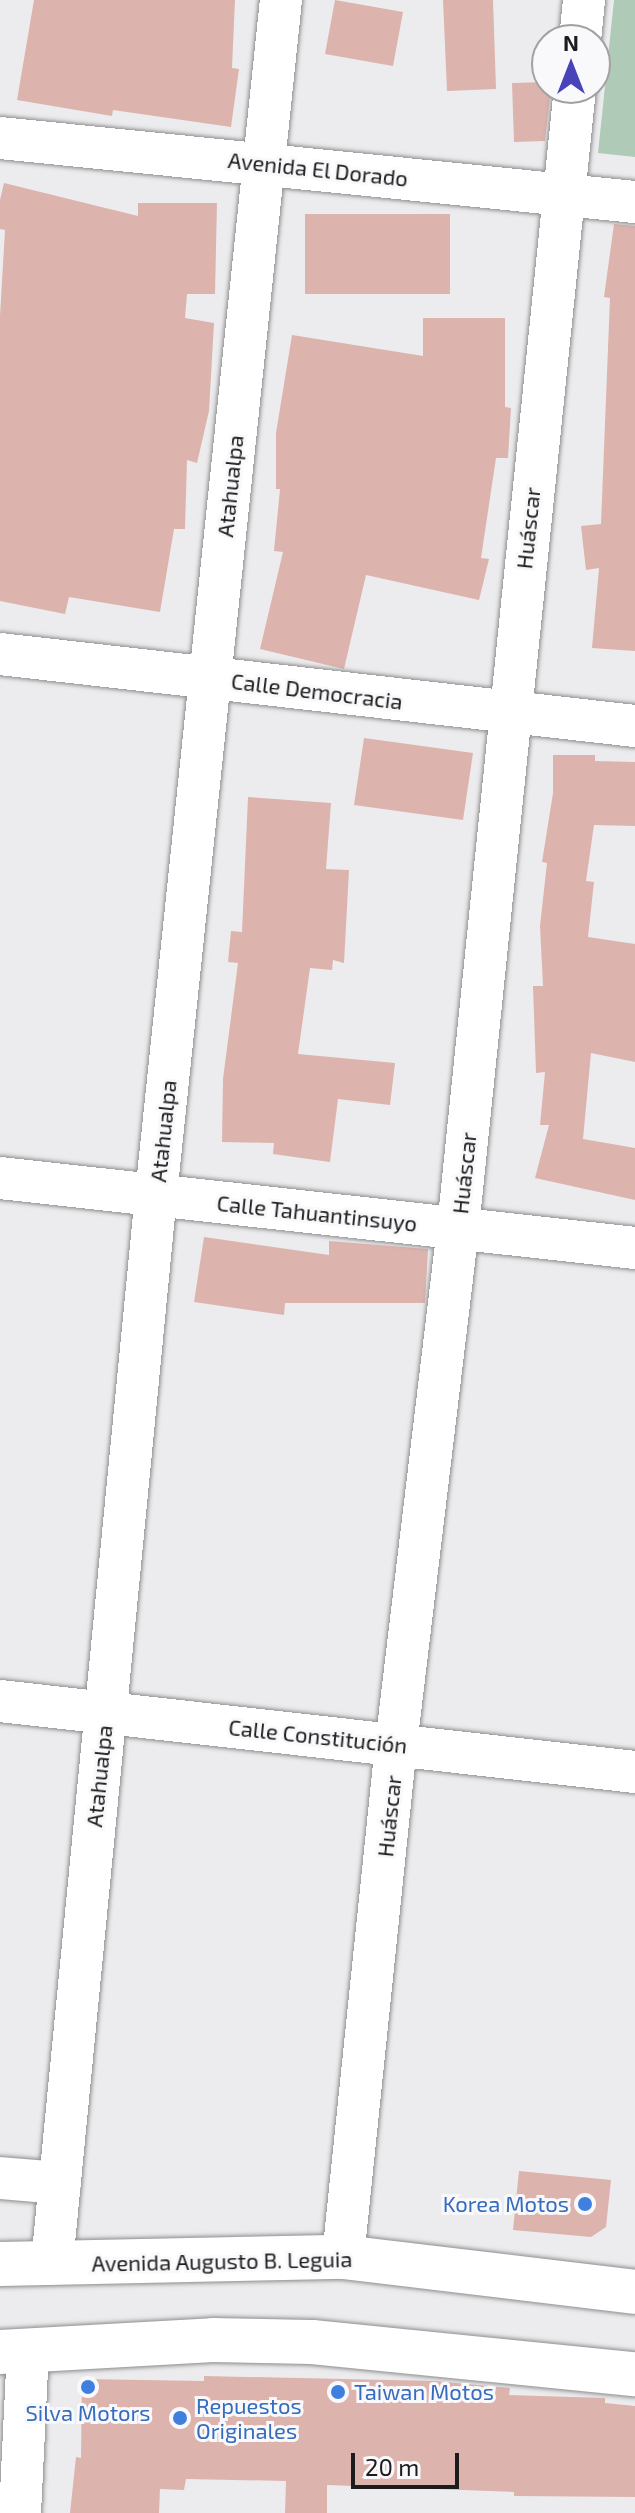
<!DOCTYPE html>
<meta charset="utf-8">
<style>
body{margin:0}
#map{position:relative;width:635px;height:2513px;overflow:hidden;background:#ececee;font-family:"Exo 2",sans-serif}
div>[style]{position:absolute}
.green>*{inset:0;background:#afcab6}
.building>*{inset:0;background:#ddb3ae}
.roads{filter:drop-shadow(0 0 2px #8e8e90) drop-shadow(0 0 2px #8e8e90)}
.minor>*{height:42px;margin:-21px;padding:0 21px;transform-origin:21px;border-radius:21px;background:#fff}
.major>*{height:44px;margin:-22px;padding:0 22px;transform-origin:22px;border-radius:22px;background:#fff}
.dots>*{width:22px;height:22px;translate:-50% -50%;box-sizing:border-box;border:4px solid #f9f9fb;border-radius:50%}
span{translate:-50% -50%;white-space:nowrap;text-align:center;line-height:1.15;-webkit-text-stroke:6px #f9f9fb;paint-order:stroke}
.street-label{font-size:22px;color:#1c1c1d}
.shop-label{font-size:22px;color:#366cbe}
.right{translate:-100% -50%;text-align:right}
.left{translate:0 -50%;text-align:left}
.north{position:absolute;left:531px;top:24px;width:80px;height:80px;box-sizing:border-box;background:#f9f9fb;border:2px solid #a1a1a2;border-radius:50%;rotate:0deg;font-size:22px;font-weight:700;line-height:32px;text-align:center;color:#1c1c1d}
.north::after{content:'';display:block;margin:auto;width:28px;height:36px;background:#4843b9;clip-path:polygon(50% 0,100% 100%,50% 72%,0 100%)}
.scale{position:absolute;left:351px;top:2453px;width:108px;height:36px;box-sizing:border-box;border:4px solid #1c1c1d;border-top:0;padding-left:10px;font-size:24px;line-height:28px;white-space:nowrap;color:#1c1c1d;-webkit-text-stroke:6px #f9f9fb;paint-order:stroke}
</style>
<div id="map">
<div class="green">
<div style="clip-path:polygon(614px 0,635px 0,635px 157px,598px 153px)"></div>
</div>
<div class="building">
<div style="clip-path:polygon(34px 0,235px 0,232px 68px,239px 69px,231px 127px,113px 110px,112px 116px,17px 100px)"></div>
<div style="clip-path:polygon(335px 0,403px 12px,393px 66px,325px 54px)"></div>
<div style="clip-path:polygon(443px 0,493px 0,496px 89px,447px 91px)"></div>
<div style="clip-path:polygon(547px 82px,547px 88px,551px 88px,545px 141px,514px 142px,512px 83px)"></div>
<div style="clip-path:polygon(4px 183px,138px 216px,138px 203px,217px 203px,215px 294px,187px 294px,185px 318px,214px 323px,209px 411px,197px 463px,187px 460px,185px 529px,174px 529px,160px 612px,69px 597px,65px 614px,0 601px,0 316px,5px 230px,0 229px,0 200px)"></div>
<div style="clip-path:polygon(305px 214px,450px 214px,450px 294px,305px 294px)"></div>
<div style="clip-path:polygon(614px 224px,635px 226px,635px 651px,592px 648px,599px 568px,586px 570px,581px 526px,601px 524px,610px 298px,604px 297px)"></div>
<div style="clip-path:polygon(423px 318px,505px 318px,505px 407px,511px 408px,508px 458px,496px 458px,481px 558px,489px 559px,479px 600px,366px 575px,344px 669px,260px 649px,283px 552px,274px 551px,280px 489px,276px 489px,276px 433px,292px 335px,423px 356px)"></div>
<div style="clip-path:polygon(364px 738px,473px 753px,463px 820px,354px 805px)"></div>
<div style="clip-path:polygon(553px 755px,595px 755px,595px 761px,635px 762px,635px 826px,594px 825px,586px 881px,594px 882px,588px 937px,635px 944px,635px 1062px,591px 1053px,583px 1139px,635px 1148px,635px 1200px,535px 1178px,549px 1125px,540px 1125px,545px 1072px,536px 1073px,533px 986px,543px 986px,540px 926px,547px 863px,542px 862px,553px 793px)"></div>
<div style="clip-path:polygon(248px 797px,331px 803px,326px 869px,349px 870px,344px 963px,333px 960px,332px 970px,310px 968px,298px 1054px,395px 1063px,390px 1105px,338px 1099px,330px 1162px,273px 1154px,274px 1143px,222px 1142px,223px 1079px,238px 963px,228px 962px,231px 931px,242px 932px)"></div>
<div style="clip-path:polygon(204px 1237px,329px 1255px,329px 1241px,428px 1249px,425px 1303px,285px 1303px,284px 1315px,194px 1302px)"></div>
<div style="clip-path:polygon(519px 2171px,611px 2180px,606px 2227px,591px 2237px,513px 2230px)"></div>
<div style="clip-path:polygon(204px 2376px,435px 2381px,510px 2388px,509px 2395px,605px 2398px,605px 2403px,635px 2406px,635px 2497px,514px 2496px,514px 2492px,327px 2485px,327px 2513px,285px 2513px,286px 2481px,186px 2479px,184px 2490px,160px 2489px,159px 2513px,70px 2513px,76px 2457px,81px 2458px,82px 2379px,204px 2381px)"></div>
</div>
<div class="roads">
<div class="minor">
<div style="left:580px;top:40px;width:40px;rotate:-84.3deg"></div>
<div style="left:0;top:138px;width:638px;rotate:5.76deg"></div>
<div style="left:0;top:654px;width:639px;rotate:6.47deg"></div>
<div style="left:0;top:1178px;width:639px;rotate:6.29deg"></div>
<div style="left:0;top:1701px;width:639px;rotate:6.38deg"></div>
<div style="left:0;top:2178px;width:60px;rotate:4.8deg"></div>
<div style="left:343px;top:2257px;width:515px;rotate:-84.09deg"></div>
<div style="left:396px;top:1745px;width:521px;rotate:-83.16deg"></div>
<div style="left:458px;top:1228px;width:1146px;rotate:-84.14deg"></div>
<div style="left:52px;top:2263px;width:1073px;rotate:-84.44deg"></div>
<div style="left:156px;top:1195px;width:1202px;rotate:-84.03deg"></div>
<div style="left:20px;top:2513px;width:163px;rotate:-87.2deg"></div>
</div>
<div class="major">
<div style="left:0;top:2264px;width:343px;rotate:-1.2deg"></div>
<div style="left:343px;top:2257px;width:294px;rotate:6.8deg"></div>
<div style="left:0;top:2352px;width:213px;rotate:-3.2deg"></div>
<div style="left:213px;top:2340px;width:99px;rotate:1.2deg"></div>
<div style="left:312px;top:2342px;width:325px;rotate:5.7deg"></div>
</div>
</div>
<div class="dots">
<div style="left:585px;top:2204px;background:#3f7fe0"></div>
<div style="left:88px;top:2387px;background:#3f7fe0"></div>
<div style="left:338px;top:2392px;background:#3f7fe0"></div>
<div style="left:180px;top:2418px;background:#3f7fe0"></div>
</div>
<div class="street-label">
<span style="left:318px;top:169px;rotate:6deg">Avenida El Dorado</span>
<span style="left:230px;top:486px;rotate:-84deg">Atahualpa</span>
<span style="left:528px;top:528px;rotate:-84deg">Huáscar</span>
<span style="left:317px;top:691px;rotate:7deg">Calle Democracia</span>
<span style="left:163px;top:1131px;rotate:-84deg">Atahualpa</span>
<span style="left:464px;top:1173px;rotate:-84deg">Huáscar</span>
<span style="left:317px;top:1213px;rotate:6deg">Calle Tahuantinsuyo</span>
<span style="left:318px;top:1736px;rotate:6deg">Calle Constitución</span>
<span style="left:99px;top:1776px;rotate:-84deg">Atahualpa</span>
<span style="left:389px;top:1816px;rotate:-84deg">Huáscar</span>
<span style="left:222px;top:2261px;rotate:-1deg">Avenida Augusto B. Leguia</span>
</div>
<div class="shop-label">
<span class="right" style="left:569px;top:2204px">Korea Motos</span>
<span class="left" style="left:354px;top:2392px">Taiwan Motos</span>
<span class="left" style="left:196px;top:2418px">Repuestos<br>Originales</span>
<span style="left:88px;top:2413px">Silva Motors</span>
</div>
<div class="north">N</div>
<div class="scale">20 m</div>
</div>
